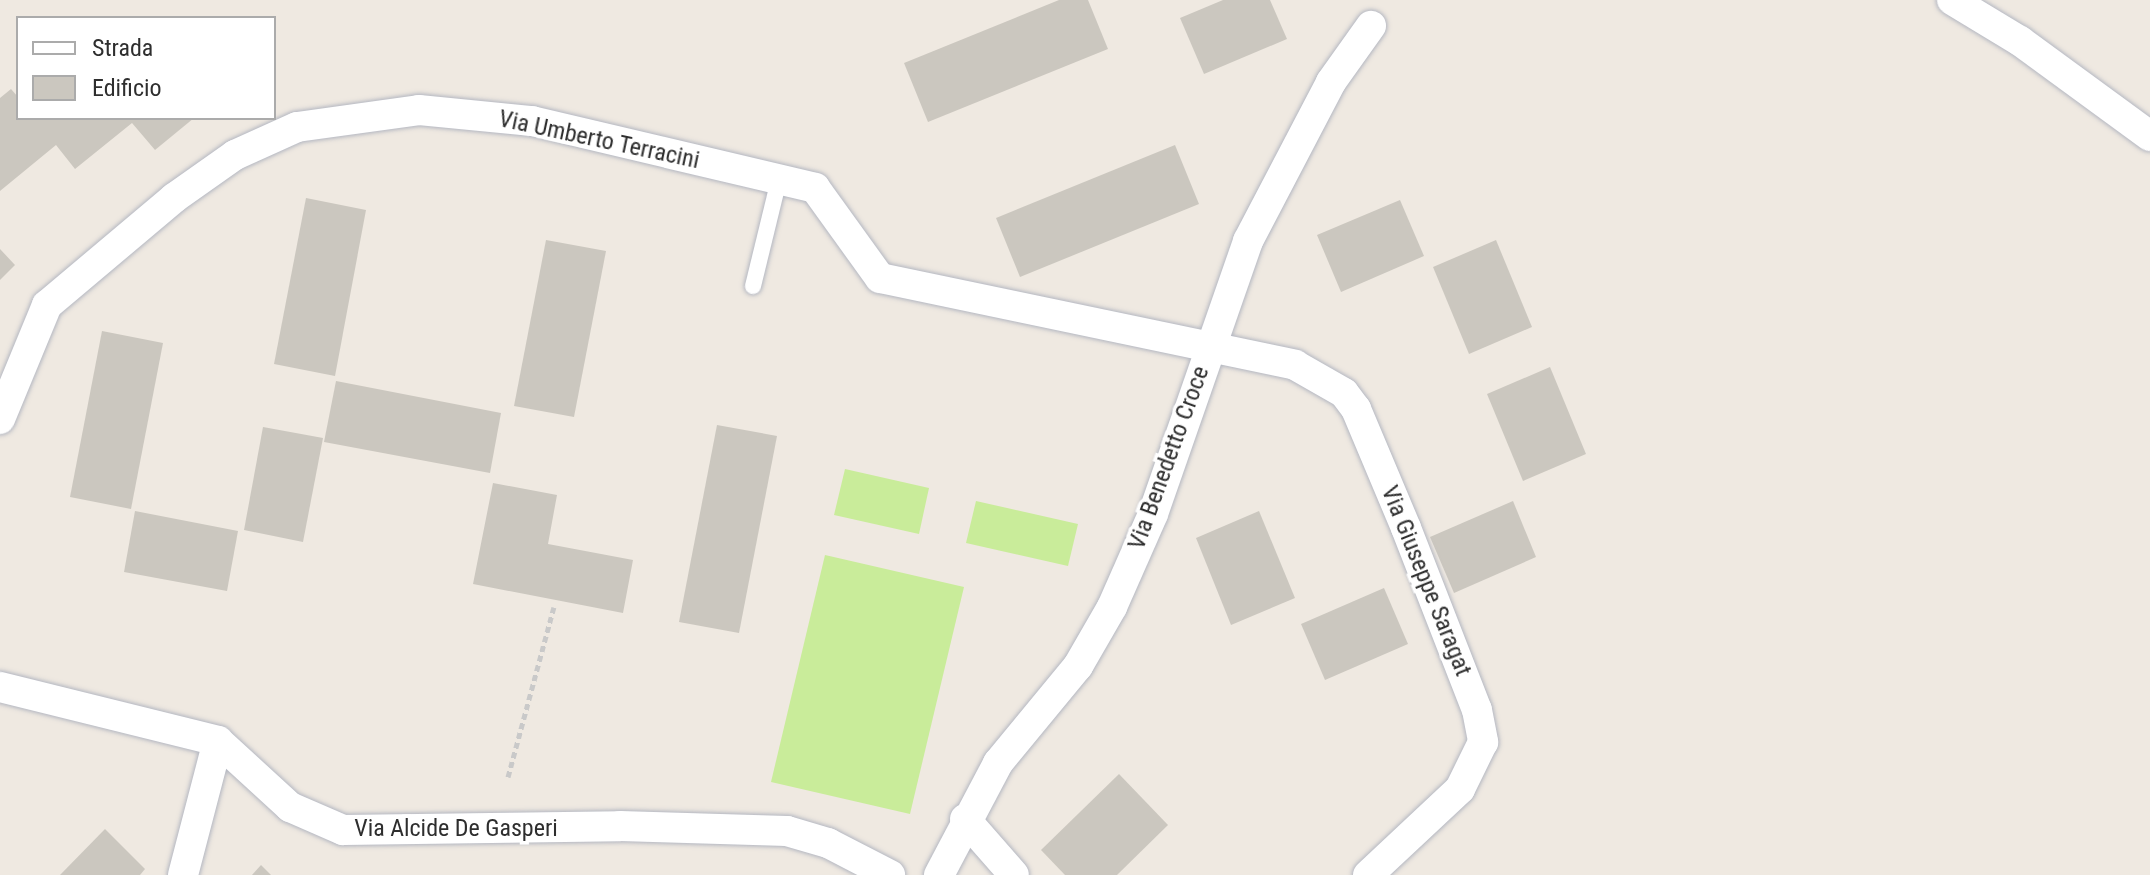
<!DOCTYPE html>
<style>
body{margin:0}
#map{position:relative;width:2150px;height:875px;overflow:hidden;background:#efe9e1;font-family:"Roboto Condensed",sans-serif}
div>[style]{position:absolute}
.pitch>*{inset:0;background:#c9ec9a}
.building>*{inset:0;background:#cbc7bf}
.path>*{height:5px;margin-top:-2.5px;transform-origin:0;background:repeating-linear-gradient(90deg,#c9c9c9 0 6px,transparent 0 10px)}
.roads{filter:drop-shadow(0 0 2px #b4b7c1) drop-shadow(0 0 2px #b4b7c1)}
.lane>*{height:16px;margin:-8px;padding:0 8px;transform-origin:8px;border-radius:8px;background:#fff}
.street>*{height:30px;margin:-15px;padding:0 15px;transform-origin:15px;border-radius:15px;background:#fff}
span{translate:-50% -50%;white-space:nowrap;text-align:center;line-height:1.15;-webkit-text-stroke:7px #fff;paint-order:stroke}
.street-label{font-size:24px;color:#2e2e2e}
.legend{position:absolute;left:16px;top:16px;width:260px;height:104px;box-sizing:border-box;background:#fff;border:2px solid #ababab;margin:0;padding:10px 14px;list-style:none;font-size:24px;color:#2e2e2e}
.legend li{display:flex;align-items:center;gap:16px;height:40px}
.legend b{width:40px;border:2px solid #ababab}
</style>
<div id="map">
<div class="pitch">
<div style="clip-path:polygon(845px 469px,929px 488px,919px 534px,834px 515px)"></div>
<div style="clip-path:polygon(976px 501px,1078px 524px,1068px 566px,966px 543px)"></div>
<div style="clip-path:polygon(825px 555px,964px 587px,910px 814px,771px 782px)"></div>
</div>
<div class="building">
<div style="clip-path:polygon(1059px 0,1088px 0,1108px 49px,928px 122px,904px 63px)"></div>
<div style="clip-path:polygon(1223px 0,1270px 0,1287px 39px,1204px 74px,1180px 18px)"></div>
<div style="clip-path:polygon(11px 89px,18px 97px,18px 118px,194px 118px,155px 150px,132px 123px,75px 169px,56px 145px,0 191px,0 98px)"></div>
<div style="clip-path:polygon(1175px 145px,1199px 204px,1020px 277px,996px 218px)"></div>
<div style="clip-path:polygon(306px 198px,366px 210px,335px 376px,274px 364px)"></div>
<div style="clip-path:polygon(1400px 200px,1424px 256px,1341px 292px,1317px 235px)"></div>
<div style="clip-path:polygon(546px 240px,606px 251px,574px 417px,514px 406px)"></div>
<div style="clip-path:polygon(1496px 240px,1532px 327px,1469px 354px,1433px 267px)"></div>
<div style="clip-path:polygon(0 249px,15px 265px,0 280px)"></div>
<div style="clip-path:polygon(102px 331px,163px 343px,131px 509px,70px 497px)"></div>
<div style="clip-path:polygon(1550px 367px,1586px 454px,1523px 481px,1487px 394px)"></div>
<div style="clip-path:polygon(336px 381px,501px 413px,490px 473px,324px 442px)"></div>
<div style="clip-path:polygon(717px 425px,777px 436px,739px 633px,679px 622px)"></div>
<div style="clip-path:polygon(263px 427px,323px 438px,303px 542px,244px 530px)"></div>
<div style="clip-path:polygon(493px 483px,557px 495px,548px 544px,633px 560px,623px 613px,473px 584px)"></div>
<div style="clip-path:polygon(1513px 501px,1536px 557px,1454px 593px,1430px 537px)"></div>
<div style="clip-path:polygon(135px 511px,238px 531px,227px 591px,124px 572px)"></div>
<div style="clip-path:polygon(1259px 511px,1295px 598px,1231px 625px,1196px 538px)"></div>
<div style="clip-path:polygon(1384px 588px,1408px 644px,1325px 680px,1301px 624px)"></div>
<div style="clip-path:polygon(1119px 774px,1168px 825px,1117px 875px,1065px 875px,1041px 850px)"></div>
<div style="clip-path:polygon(105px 829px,145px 869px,140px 875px,60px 875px)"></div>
<div style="clip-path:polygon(261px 865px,271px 875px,252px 875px)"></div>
</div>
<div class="path">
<div style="left:508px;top:777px;width:176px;rotate:-74.9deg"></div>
</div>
<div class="roads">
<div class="lane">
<div style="left:753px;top:286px;width:110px;rotate:-76.3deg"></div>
</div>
<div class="street">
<div style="left:1952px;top:0;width:79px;rotate:31.1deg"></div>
<div style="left:2020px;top:41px;width:161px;rotate:36.2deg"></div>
<div style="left:0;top:419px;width:123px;rotate:-67.6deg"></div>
<div style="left:47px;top:305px;width:166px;rotate:-40.1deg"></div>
<div style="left:174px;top:198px;width:75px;rotate:-35.2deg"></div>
<div style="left:235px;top:155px;width:68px;rotate:-24.3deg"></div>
<div style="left:297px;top:127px;width:123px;rotate:-7.9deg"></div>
<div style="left:419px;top:110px;width:114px;rotate:5.6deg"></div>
<div style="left:532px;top:121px;width:291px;rotate:13.3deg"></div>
<div style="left:815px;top:188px;width:111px;rotate:54.2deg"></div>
<div style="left:880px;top:278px;width:424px;rotate:11.8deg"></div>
<div style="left:1295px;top:365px;width:56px;rotate:29.7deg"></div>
<div style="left:1344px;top:393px;width:20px;rotate:53deg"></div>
<div style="left:1356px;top:409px;width:129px;rotate:67.2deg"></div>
<div style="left:1406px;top:528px;width:195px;rotate:68.7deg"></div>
<div style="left:1477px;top:710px;width:33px;rotate:79deg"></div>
<div style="left:1483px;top:742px;width:52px;rotate:116.1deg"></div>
<div style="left:1460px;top:789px;width:126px;rotate:136.9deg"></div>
<div style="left:0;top:687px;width:225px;rotate:13.9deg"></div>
<div style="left:218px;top:741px;width:98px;rotate:42.5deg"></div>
<div style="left:290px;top:807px;width:58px;rotate:23.5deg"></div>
<div style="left:343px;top:830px;width:277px;rotate:-0.8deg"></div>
<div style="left:620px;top:826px;width:167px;rotate:1.7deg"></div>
<div style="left:787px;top:831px;width:43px;rotate:16.3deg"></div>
<div style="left:828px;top:843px;width:70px;rotate:27.3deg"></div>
<div style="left:965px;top:819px;width:74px;rotate:48.8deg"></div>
<div style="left:183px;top:875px;width:138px;rotate:-75.4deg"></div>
<div style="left:939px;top:875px;width:127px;rotate:-62.2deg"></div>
<div style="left:998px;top:763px;width:126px;rotate:-50.5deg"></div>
<div style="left:1078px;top:666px;width:68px;rotate:-60deg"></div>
<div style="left:1112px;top:607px;width:102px;rotate:-66.2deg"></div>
<div style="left:1153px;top:514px;width:289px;rotate:-70.8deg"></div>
<div style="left:1248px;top:241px;width:179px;rotate:-62.4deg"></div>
<div style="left:1331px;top:82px;width:69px;rotate:-54.5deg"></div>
</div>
</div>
<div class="street-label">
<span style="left:599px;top:140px;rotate:12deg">Via Umberto Terracini</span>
<span style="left:1169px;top:458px;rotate:-70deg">Via Benedetto Croce</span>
<span style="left:1426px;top:581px;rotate:68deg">Via Giuseppe Saragat</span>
<span style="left:456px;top:829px">Via Alcide De Gasperi</span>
</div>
<ul class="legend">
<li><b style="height:10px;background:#fff"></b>Strada</li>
<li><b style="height:22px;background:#cbc7bf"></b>Edificio</li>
</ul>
</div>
